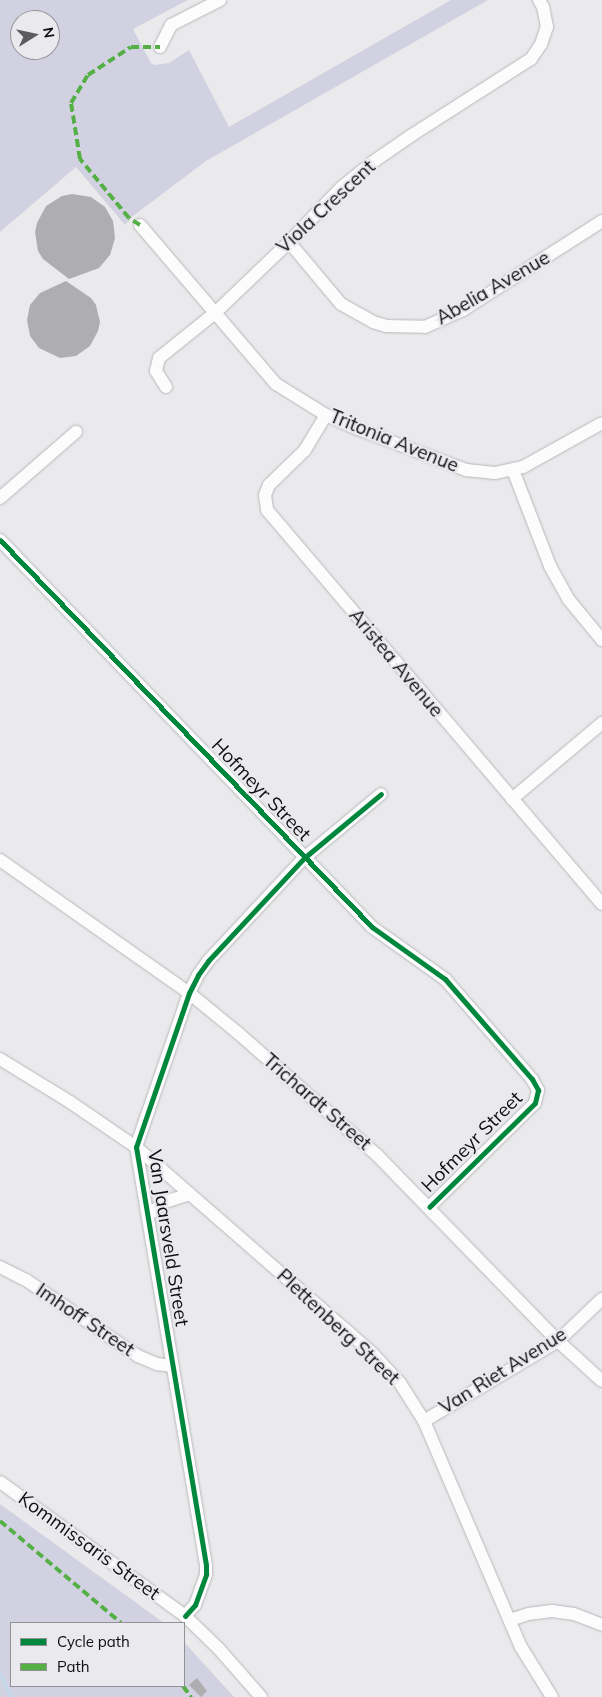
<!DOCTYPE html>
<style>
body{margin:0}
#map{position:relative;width:602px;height:1697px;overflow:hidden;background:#eaeaed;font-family:Mulish,sans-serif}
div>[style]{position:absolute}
.green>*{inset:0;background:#d2d1e1}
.stream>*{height:4px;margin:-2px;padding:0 2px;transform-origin:2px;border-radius:2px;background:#c4d8ea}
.building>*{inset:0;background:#aeadaf}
.roads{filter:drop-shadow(0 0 1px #b8b8bb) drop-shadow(0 0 1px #b8b8bb)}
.street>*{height:12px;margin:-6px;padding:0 6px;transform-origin:6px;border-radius:6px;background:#fcfcfc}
.quiet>*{height:4px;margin-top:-2px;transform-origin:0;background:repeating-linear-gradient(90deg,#54b044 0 8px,transparent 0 12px)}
.cycleway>*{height:5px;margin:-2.5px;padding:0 2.5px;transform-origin:2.5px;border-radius:2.5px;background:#00873e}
span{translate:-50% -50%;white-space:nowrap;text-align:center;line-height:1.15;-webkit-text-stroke:4.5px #e9e9ee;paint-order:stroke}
.street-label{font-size:19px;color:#0f0f11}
.legend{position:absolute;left:10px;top:1622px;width:175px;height:65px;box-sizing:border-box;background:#e9e9ee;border:1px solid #929296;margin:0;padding:6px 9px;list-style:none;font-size:15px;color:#0f0f11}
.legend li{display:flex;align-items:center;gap:10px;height:25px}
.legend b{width:25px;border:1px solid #929296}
.north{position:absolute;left:10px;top:10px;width:50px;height:50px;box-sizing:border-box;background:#e9e9ee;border:1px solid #929296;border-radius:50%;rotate:80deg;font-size:14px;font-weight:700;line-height:20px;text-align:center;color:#0f0f11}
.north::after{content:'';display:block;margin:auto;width:18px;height:22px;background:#5c5c5e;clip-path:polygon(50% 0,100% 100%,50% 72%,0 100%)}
</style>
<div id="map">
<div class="green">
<div style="clip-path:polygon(evenodd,0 0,188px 0,133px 29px,151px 63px,155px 65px,169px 63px,189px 50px,229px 127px,451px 0,488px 0,206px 161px,133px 216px,125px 225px,76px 167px,0 232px,0 0,20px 20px,50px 20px,50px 50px,20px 50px,20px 20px)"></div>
<div style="clip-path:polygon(0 1504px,164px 1623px,11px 1623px,11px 1686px,184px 1686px,184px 1642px,234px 1697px,0 1697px)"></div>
</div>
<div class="stream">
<div style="left:0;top:1673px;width:26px;rotate:65deg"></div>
</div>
<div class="building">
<div style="clip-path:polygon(72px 194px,91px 197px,105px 207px,113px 221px,115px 238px,110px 255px,99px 268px,69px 279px,43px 259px,38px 251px,35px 232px,37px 223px,46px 206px,62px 196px)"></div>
<div style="clip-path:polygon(66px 281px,91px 298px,96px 305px,100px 322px,98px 331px,90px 346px,76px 356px,60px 358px,39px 348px,30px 336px,27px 320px,30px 305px,40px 293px)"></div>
<div style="clip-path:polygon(197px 1678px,207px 1691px,201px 1697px,189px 1685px)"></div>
</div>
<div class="roads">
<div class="street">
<div style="left:160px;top:47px;width:25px;rotate:-63deg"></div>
<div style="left:171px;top:25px;width:55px;rotate:-27deg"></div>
<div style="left:140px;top:225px;width:209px;rotate:49.5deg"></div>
<div style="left:276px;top:384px;width:59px;rotate:31.8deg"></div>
<div style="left:326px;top:415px;width:35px;rotate:24deg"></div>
<div style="left:358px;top:429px;width:116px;rotate:20.8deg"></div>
<div style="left:466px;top:470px;width:29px;rotate:6deg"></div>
<div style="left:495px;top:473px;width:29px;rotate:-12deg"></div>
<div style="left:523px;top:467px;width:90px;rotate:-29.1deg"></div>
<div style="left:289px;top:242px;width:81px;rotate:50deg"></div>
<div style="left:341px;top:304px;width:37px;rotate:29deg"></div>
<div style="left:373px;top:322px;width:14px;rotate:17deg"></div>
<div style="left:386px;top:326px;width:39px;rotate:1deg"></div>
<div style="left:425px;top:327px;width:42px;rotate:-24.1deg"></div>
<div style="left:463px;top:310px;width:165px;rotate:-32.6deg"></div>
<div style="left:166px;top:387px;width:19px;rotate:-122deg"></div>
<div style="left:156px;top:371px;width:13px;rotate:-77deg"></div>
<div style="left:159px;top:358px;width:72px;rotate:-38.8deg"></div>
<div style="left:215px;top:313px;width:103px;rotate:-43.8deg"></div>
<div style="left:289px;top:242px;width:76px;rotate:-46.1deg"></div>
<div style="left:342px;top:187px;width:36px;rotate:-39deg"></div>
<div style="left:370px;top:164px;width:51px;rotate:-34.6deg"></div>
<div style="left:412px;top:135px;width:141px;rotate:-32.6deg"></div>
<div style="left:531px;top:59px;width:18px;rotate:-56deg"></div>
<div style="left:541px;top:44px;width:18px;rotate:-71deg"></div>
<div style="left:547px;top:27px;width:20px;rotate:-101deg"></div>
<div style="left:543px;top:7px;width:8px;rotate:-120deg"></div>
<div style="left:326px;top:415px;width:41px;rotate:121deg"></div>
<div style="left:305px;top:450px;width:50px;rotate:135.8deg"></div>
<div style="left:269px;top:485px;width:11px;rotate:112deg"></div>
<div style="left:265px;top:495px;width:15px;rotate:82deg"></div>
<div style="left:267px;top:510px;width:517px;rotate:49.63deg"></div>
<div style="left:513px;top:470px;width:103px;rotate:68.9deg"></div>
<div style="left:550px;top:566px;width:39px;rotate:61deg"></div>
<div style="left:569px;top:600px;width:52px;rotate:50.5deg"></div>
<div style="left:0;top:498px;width:101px;rotate:-41deg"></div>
<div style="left:0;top:540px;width:537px;rotate:46.13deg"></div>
<div style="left:372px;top:927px;width:90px;rotate:35.5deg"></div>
<div style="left:445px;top:979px;width:133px;rotate:49deg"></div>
<div style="left:532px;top:1079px;width:13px;rotate:61deg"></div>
<div style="left:538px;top:1090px;width:13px;rotate:103deg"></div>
<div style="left:535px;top:1103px;width:148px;rotate:135.5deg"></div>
<div style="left:512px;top:799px;width:118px;rotate:-40.2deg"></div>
<div style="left:0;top:860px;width:231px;rotate:35.1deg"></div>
<div style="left:189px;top:993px;width:63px;rotate:39.2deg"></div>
<div style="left:238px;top:1033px;width:185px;rotate:41.3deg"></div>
<div style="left:377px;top:1155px;width:260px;rotate:45.8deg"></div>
<div style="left:558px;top:1341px;width:59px;rotate:42.3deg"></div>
<div style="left:0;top:1059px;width:82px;rotate:31.6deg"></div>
<div style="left:70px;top:1102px;width:80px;rotate:34.3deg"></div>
<div style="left:136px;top:1147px;width:315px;rotate:41.1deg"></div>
<div style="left:373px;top:1354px;width:40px;rotate:47deg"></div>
<div style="left:400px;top:1383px;width:45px;rotate:57.7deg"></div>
<div style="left:424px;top:1421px;width:246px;rotate:66.8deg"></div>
<div style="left:521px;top:1647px;width:59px;rotate:58.2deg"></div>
<div style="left:148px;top:1215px;width:21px;rotate:-37deg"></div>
<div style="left:165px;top:1202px;width:26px;rotate:-18deg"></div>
<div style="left:0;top:1267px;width:29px;rotate:27deg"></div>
<div style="left:26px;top:1280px;width:135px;rotate:34.2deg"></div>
<div style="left:138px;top:1356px;width:21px;rotate:23deg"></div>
<div style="left:157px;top:1364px;width:15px;rotate:8deg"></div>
<div style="left:424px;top:1421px;width:156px;rotate:-30.8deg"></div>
<div style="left:558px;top:1341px;width:61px;rotate:-43.7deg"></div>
<div style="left:0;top:1482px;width:228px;rotate:35.9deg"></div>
<div style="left:185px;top:1616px;width:47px;rotate:44.1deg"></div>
<div style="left:219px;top:1649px;width:64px;rotate:48.8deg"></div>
<div style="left:185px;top:1616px;width:15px;rotate:-48deg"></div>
<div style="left:195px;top:1605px;width:33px;rotate:-70deg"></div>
<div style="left:206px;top:1574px;width:9px;rotate:-90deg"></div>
<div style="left:206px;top:1565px;width:424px;rotate:-99.5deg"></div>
<div style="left:136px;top:1147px;width:163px;rotate:-71deg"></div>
<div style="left:189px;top:993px;width:20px;rotate:-63deg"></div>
<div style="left:198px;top:975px;width:17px;rotate:-54deg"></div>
<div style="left:208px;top:961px;width:141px;rotate:-47deg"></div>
<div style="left:304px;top:858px;width:100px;rotate:-39.7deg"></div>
<div style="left:510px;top:1620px;width:19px;rotate:-18deg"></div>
<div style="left:528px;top:1614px;width:24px;rotate:-7deg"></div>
<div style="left:552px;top:1611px;width:22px;rotate:8deg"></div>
<div style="left:574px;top:1614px;width:30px;rotate:21deg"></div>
</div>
</div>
<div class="quiet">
<div style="left:140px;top:225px;width:13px;rotate:-148deg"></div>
<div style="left:129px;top:218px;width:77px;rotate:-129.7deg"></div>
<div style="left:80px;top:159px;width:57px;rotate:-99.1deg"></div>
<div style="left:71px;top:103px;width:33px;rotate:-59deg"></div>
<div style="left:88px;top:75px;width:51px;rotate:-33.1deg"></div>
<div style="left:131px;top:47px;width:29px"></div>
<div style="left:0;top:1521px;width:158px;rotate:40.1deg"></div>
<div style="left:183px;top:1686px;width:14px;rotate:54deg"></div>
</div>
<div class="cycleway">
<div style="left:0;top:540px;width:537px;rotate:46.13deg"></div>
<div style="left:372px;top:927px;width:90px;rotate:35.5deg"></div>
<div style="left:445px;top:979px;width:133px;rotate:49deg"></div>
<div style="left:532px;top:1079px;width:13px;rotate:61deg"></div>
<div style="left:538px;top:1090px;width:13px;rotate:103deg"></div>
<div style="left:535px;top:1103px;width:148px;rotate:135.5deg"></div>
<div style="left:185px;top:1616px;width:15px;rotate:-48deg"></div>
<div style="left:195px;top:1605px;width:33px;rotate:-70deg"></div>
<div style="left:206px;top:1574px;width:9px;rotate:-90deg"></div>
<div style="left:206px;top:1565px;width:424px;rotate:-99.5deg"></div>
<div style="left:136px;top:1147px;width:163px;rotate:-71deg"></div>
<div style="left:189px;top:993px;width:20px;rotate:-63deg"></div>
<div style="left:198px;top:975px;width:17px;rotate:-54deg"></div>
<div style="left:208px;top:961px;width:141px;rotate:-47deg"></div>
<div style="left:304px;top:858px;width:100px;rotate:-39.7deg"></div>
</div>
<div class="street-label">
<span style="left:326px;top:207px;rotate:-43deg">Viola Crescent</span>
<span style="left:493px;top:288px;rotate:-30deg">Abelia Avenue</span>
<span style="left:394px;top:441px;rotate:22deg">Tritonia Avenue</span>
<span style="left:396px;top:663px;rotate:50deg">Aristea Avenue</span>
<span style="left:261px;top:790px;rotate:46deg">Hofmeyr Street</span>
<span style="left:317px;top:1102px;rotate:41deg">Trichardt Street</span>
<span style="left:472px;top:1142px;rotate:-45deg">Hofmeyr Street</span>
<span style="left:168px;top:1238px;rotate:81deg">Van Jaarsveld Street</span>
<span style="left:85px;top:1320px;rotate:34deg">Imhoff Street</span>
<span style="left:338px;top:1327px;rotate:43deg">Plettenberg Street</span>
<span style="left:503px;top:1371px;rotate:-32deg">Van Riet Avenue</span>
<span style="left:89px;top:1546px;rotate:36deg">Kommissaris Street</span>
</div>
<ul class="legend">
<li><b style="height:6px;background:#00873e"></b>Cycle path</li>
<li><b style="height:6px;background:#54b044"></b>Path</li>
</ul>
<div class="north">N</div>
</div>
